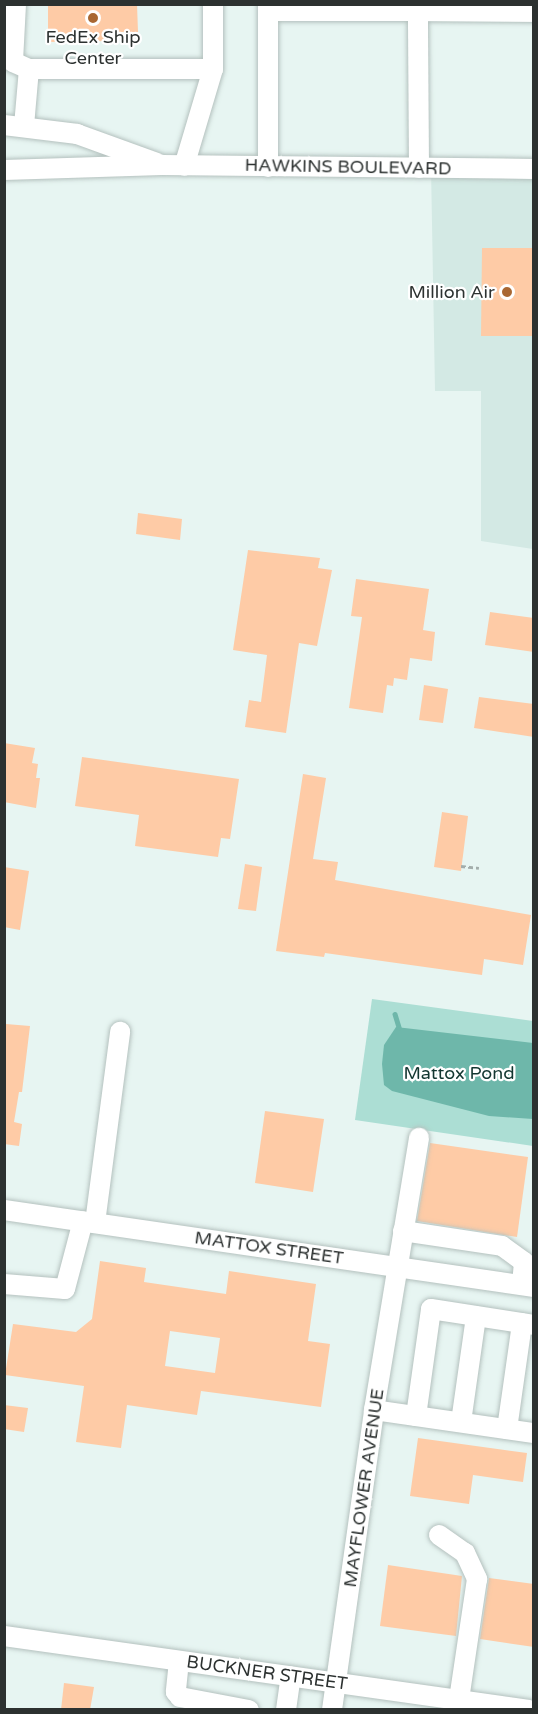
<!DOCTYPE html>
<style>
body{margin:0}
#map{position:relative;width:538px;height:1714px;overflow:hidden;background:#e7f5f2;font-family:"Varela Round",sans-serif}
div>[style]{position:absolute}
.built>*{inset:0;background:#d3e9e4}
.green>*{inset:0;background:#acded4}
.water>*{inset:0;background:#6eb7aa}
.stream>*{height:4.5px;margin:-2.25px;padding:0 2.25px;transform-origin:2.25px;border-radius:2.25px;background:#6eb7aa}
.building>*{inset:0;background:#fecba6}
.path>*{height:3px;margin-top:-1.5px;transform-origin:0;background:repeating-linear-gradient(90deg,#a3adab 0 4.5px,transparent 0 7.5px)}
.roads{filter:drop-shadow(0 0 2px #b4c1be) drop-shadow(0 0 2px #b4c1be)}
.minor>*{height:20px;margin:-10px;padding:0 10px;transform-origin:10px;border-radius:10px;background:#fff}
.dots>*{width:16px;height:16px;translate:-50% -50%;box-sizing:border-box;border:3px solid #fff;border-radius:50%}
span{translate:-50% -50%;white-space:nowrap;text-align:center;line-height:1.15;-webkit-text-stroke:4.5px #fff;paint-order:stroke}
.poi-label{font-size:18px;color:#2c3130}
.right{translate:-100% -50%;text-align:right}
.street-label{font-size:18px;color:#2c3130}
.park-label{font-size:18px;color:#123630}
.frame{position:absolute;inset:0;border:6px solid #2c3130;pointer-events:none}
</style>
<div id="map">
<div class="built">
<div style="clip-path:polygon(431px 168px,533px 169px,533px 549px,481px 541px,481px 391px,435px 391px)"></div>
</div>
<div class="green">
<div style="clip-path:polygon(372px 999px,533px 1021px,533px 1146px,355px 1120px)"></div>
</div>
<div class="water">
<div style="clip-path:polygon(396px 1027px,533px 1043px,533px 1119px,489px 1116px,392px 1091px,384px 1085px,382px 1064px,384px 1045px)"></div>
</div>
<div class="stream">
<div style="left:395px;top:1014px;width:14px;rotate:73deg"></div>
</div>
<div class="building">
<div style="clip-path:polygon(48px 4px,137px 4px,138px 32px,112px 32px,112px 41px,48px 42px)"></div>
<div style="clip-path:polygon(482px 248px,534px 248px,534px 336px,481px 336px)"></div>
<div style="clip-path:polygon(138px 513px,182px 519px,180px 540px,136px 534px)"></div>
<div style="clip-path:polygon(248px 550px,320px 558px,318px 568px,332px 570px,317px 646px,299px 643px,286px 733px,245px 727px,249px 700px,261px 702px,267px 655px,233px 650px)"></div>
<div style="clip-path:polygon(356px 579px,429px 589px,423px 630px,435px 632px,432px 661px,410px 658px,407px 680px,394px 678px,393px 686px,387px 685px,383px 713px,349px 708px,362px 617px,351px 616px)"></div>
<div style="clip-path:polygon(490px 612px,534px 618px,534px 652px,485px 645px)"></div>
<div style="clip-path:polygon(424px 685px,448px 689px,443px 723px,419px 720px)"></div>
<div style="clip-path:polygon(479px 697px,534px 704px,534px 737px,474px 728px)"></div>
<div style="clip-path:polygon(4px 743px,35px 748px,32px 763px,38px 764px,36px 778px,40px 778px,36px 808px,4px 802px)"></div>
<div style="clip-path:polygon(82px 757px,239px 779px,230px 839px,221px 838px,218px 857px,135px 846px,139px 815px,75px 806px)"></div>
<div style="clip-path:polygon(303px 774px,326px 778px,313px 859px,338px 862px,335px 880px,531px 915px,523px 965px,484px 959px,482px 975px,325px 953px,324px 957px,276px 951px)"></div>
<div style="clip-path:polygon(442px 812px,468px 816px,461px 871px,434px 867px)"></div>
<div style="clip-path:polygon(245px 864px,262px 867px,256px 911px,238px 909px)"></div>
<div style="clip-path:polygon(4px 867px,29px 871px,20px 930px,4px 927px)"></div>
<div style="clip-path:polygon(6px 1024px,30px 1026px,22px 1092px,19px 1092px,14px 1122px,22px 1124px,19px 1146px,4px 1144px)"></div>
<div style="clip-path:polygon(265px 1111px,324px 1119px,313px 1192px,255px 1183px)"></div>
<div style="clip-path:polygon(430px 1143px,528px 1157px,517px 1237px,417px 1221px)"></div>
<div style="clip-path:polygon(evenodd,100px 1261px,146px 1268px,144px 1282px,226px 1294px,229px 1271px,316px 1284px,308px 1341px,330px 1344px,321px 1407px,201px 1391px,197px 1415px,127px 1405px,121px 1448px,76px 1442px,84px 1386px,5px 1375px,13px 1324px,76px 1332px,92px 1319px,100px 1261px,170px 1331px,220px 1338px,215px 1373px,165px 1366px,170px 1331px)"></div>
<div style="clip-path:polygon(4px 1405px,28px 1408px,24px 1432px,4px 1429px)"></div>
<div style="clip-path:polygon(418px 1438px,527px 1453px,523px 1482px,473px 1475px,469px 1504px,410px 1496px)"></div>
<div style="clip-path:polygon(388px 1565px,462px 1576px,456px 1636px,380px 1626px)"></div>
<div style="clip-path:polygon(489px 1578px,534px 1584px,534px 1647px,480px 1639px)"></div>
<div style="clip-path:polygon(64px 1683px,94px 1687px,90px 1710px,61px 1710px)"></div>
</div>
<div class="path">
<div style="left:461px;top:866px;width:18px;rotate:6deg"></div>
</div>
<div class="roads">
<div class="minor">
<div style="left:16px;top:4px;width:58px;rotate:93deg"></div>
<div style="left:13px;top:62px;width:17px;rotate:24deg"></div>
<div style="left:213px;top:4px;width:65px;rotate:90deg"></div>
<div style="left:268px;top:11px;width:150px"></div>
<div style="left:4px;top:125px;width:74px;rotate:7deg"></div>
<div style="left:77px;top:134px;width:85px;rotate:19.9deg"></div>
<div style="left:24px;top:126px;width:57px;rotate:-85deg"></div>
<div style="left:29px;top:69px;width:184px"></div>
<div style="left:213px;top:69px;width:101px;rotate:106.6deg"></div>
<div style="left:268px;top:167px;width:163px;rotate:-90deg"></div>
<div style="left:419px;top:168px;width:157px;rotate:-90.4deg"></div>
<div style="left:418px;top:11px;width:116px;rotate:0.5deg"></div>
<div style="left:4px;top:170px;width:158px;rotate:-1.8deg"></div>
<div style="left:162px;top:165px;width:372px;rotate:0.6deg"></div>
<div style="left:4px;top:1210px;width:536px;rotate:8.27deg"></div>
<div style="left:95px;top:1223px;width:193px;rotate:-82.5deg"></div>
<div style="left:403px;top:1231px;width:100px;rotate:8.6deg"></div>
<div style="left:502px;top:1246px;width:27px;rotate:36deg"></div>
<div style="left:524px;top:1262px;width:23px;rotate:95deg"></div>
<div style="left:4px;top:1284px;width:61px;rotate:4.7deg"></div>
<div style="left:65px;top:1289px;width:70px;rotate:-75.2deg"></div>
<div style="left:374px;top:1410px;width:162px;rotate:8.2deg"></div>
<div style="left:416px;top:1416px;width:108px;rotate:-82deg"></div>
<div style="left:431px;top:1309px;width:104px;rotate:8.8deg"></div>
<div style="left:461px;top:1422px;width:107px;rotate:-81.9deg"></div>
<div style="left:507px;top:1429px;width:107px;rotate:-81.9deg"></div>
<div style="left:439px;top:1535px;width:32px;rotate:35deg"></div>
<div style="left:465px;top:1553px;width:29px;rotate:65deg"></div>
<div style="left:477px;top:1579px;width:122px;rotate:98.5deg"></div>
<div style="left:4px;top:1636px;width:530px;rotate:8.02deg"></div>
<div style="left:179px;top:1661px;width:31px;rotate:96deg"></div>
<div style="left:176px;top:1692px;width:6px;rotate:51deg"></div>
<div style="left:180px;top:1697px;width:70px;rotate:10.7deg"></div>
<div style="left:286px;top:1710px;width:34px;rotate:-82deg"></div>
<div style="left:332px;top:1710px;width:303px;rotate:-82deg"></div>
<div style="left:374px;top:1410px;width:276px;rotate:-80.6deg"></div>
</div>
</div>
<div class="dots">
<div style="left:93px;top:18px;background:#a96732"></div>
<div style="left:507px;top:292px;background:#a96732"></div>
</div>
<div class="poi-label">
<span style="left:93px;top:48px">FedEx Ship<br>Center</span>
<span class="right" style="left:495px;top:292px">Million Air</span>
</div>
<div class="street-label">
<span style="left:348px;top:167px;rotate:1deg">HAWKINS BOULEVARD</span>
<span style="left:269px;top:1248px;rotate:8deg">MATTOX STREET</span>
<span style="left:364px;top:1488px;rotate:-82deg">MAYFLOWER AVENUE</span>
<span style="left:267px;top:1673px;rotate:8deg">BUCKNER STREET</span>
</div>
<div class="park-label">
<span style="left:459px;top:1073px">Mattox Pond</span>
</div>
<div class="frame"></div>
</div>
